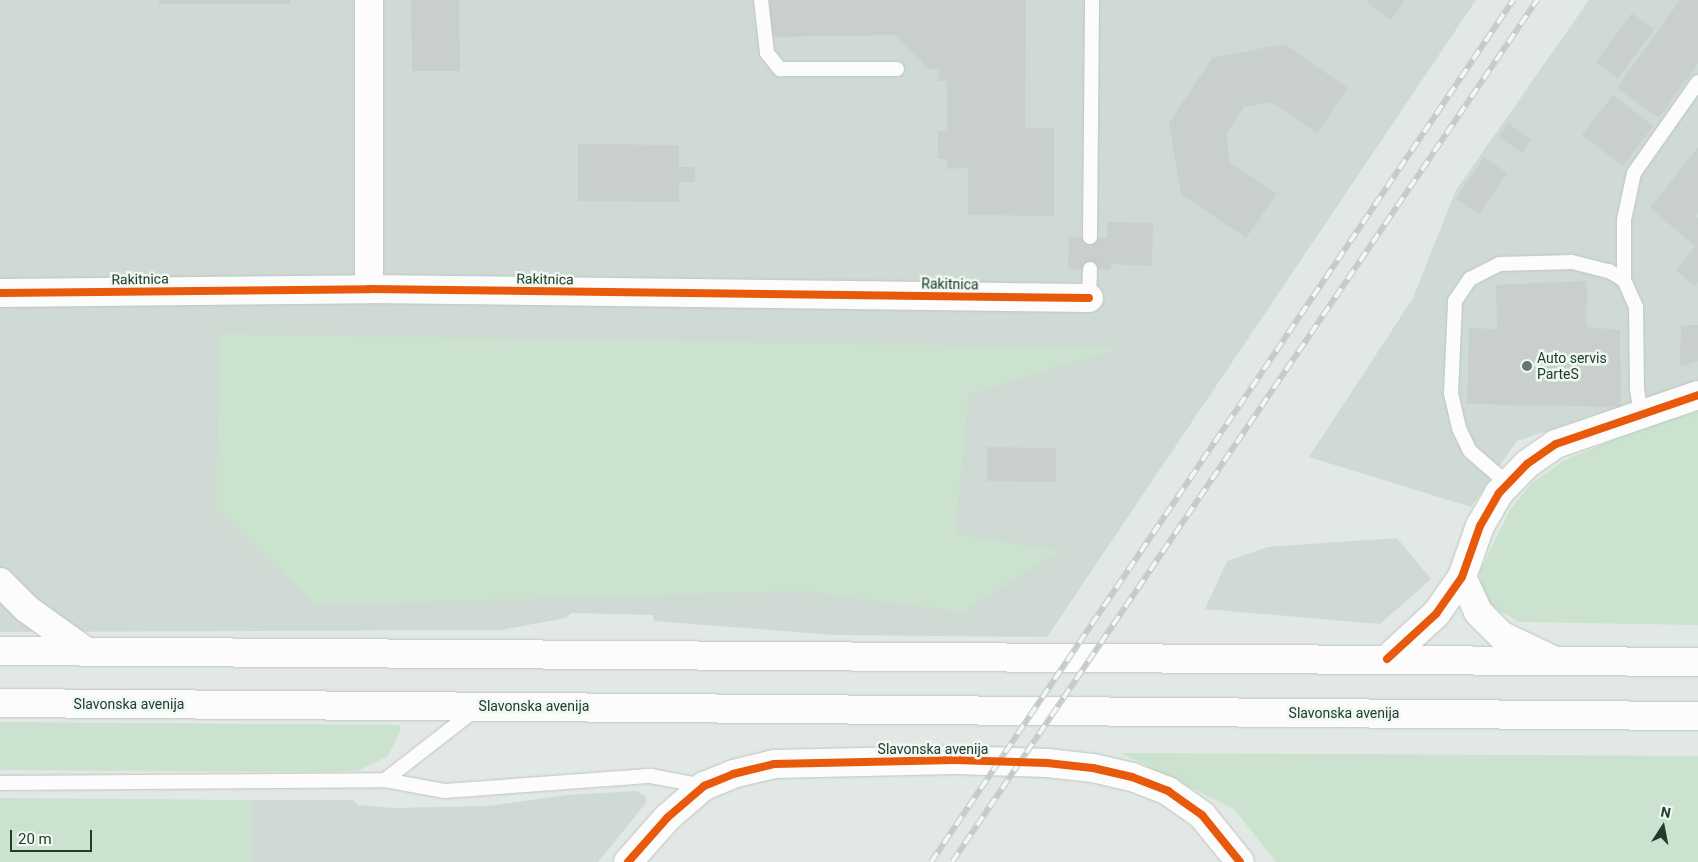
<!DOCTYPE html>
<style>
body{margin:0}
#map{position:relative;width:1698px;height:862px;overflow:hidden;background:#e2e8e5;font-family:Roboto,sans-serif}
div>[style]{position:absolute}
.built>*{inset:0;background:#cfdad4}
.green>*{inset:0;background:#cae2ce}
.building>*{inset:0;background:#c9cfcc}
.roads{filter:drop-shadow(0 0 1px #bfc5c2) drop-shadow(0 0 1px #bfc5c2)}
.lane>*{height:14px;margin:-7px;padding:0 7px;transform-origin:7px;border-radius:7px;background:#fbfcfb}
.street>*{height:28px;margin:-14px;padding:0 14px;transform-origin:14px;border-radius:14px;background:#fbfcfb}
.secondary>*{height:28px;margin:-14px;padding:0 14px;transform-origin:14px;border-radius:14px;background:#fbfcfb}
.rail>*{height:5.5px;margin-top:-2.75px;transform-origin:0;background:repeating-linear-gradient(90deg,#f0f8f2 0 11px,#c6cac8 0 22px);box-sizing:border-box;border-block:1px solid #c6cac8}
.cycleway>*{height:8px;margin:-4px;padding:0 4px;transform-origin:4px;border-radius:4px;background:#e8590c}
.dots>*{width:14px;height:14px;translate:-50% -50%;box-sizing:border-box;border:2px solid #f0f8f2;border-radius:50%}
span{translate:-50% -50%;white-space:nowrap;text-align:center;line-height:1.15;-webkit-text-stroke:5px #f0f8f2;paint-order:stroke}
.street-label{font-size:14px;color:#203c2f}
.poi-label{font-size:14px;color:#203c2f}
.left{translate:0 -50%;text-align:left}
.north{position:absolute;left:1638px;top:802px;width:50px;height:50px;-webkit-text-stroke:4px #f0f8f2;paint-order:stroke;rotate:11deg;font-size:14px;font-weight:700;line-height:20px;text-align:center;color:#203c2f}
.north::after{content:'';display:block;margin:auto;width:18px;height:22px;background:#203c2f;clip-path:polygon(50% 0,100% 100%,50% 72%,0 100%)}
.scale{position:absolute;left:10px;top:830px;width:82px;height:22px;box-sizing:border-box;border:2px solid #203c2f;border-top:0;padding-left:6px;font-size:15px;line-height:18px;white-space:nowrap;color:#203c2f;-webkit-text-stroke:4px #f0f8f2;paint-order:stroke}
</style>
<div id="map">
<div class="built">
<div style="clip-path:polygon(0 0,1476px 0,1047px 637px,836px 635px,654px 621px,653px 615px,572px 613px,565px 618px,502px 630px,0 632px)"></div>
<div style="clip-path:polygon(1589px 0,1698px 0,1698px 381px,1517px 441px,1471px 507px,1309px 457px,1413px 298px,1456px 190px)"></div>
<div style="clip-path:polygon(1397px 538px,1431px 579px,1380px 624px,1205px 609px,1227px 561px,1268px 547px)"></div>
<div style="clip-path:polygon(636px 791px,646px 796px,646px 803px,598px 862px,251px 862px,251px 800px,353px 800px,358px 805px,393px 808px,488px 806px,568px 795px)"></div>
</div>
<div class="green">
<div style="clip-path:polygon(220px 334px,1121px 348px,969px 394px,955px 534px,1059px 551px,963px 612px,801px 591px,316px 605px,216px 509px)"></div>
<div style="clip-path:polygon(1698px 411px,1698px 625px,1519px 622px,1496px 609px,1482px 596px,1480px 571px,1510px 510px,1531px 484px,1563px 461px,1637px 430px)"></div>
<div style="clip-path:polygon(0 722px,399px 725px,401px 729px,388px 756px,360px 770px,331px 772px,0 770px)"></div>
<div style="clip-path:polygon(1121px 753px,1698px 756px,1698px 862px,1276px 862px,1234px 809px)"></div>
<div style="clip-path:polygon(0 798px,251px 800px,251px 862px,0 862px)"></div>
</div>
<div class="building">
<div style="clip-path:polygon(159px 0,290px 0,290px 4px,159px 4px)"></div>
<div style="clip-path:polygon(411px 0,459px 0,460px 71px,412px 71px)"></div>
<div style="clip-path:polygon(770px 0,1026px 0,1025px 128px,1054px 128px,1054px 216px,968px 215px,968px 168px,947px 169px,947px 159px,938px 159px,938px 131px,947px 131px,947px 81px,938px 81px,939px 69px,929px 69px,894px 35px,770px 37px)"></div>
<div style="clip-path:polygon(1368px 0,1405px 0,1391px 20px,1366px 2px)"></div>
<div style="clip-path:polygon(1680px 0,1698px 0,1698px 63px,1659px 118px,1617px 88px)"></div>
<div style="clip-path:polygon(1632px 13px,1654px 29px,1618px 79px,1596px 62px)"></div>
<div style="clip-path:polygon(1284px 44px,1348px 88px,1317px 133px,1272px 102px,1244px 107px,1226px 135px,1230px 163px,1277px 194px,1246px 238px,1181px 194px,1169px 123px,1212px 58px)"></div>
<div style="clip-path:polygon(1613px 95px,1653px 126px,1623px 166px,1582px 135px)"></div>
<div style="clip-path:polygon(1508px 123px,1531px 140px,1522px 153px,1499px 136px)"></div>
<div style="clip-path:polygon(578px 144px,679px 145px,679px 167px,695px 167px,695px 182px,679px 182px,679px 202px,578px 201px)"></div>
<div style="clip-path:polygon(1698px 147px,1698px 212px,1695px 216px,1698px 218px,1698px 282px,1695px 286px,1676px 270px,1695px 246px,1650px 208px)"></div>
<div style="clip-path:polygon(1484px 157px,1507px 173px,1479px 214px,1456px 198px)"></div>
<div style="clip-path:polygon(1107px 222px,1153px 223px,1152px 266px,1111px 264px,1111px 270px,1068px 269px,1069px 237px,1107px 238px)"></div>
<div style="clip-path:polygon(1587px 281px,1586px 333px,1587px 327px,1620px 330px,1621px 407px,1467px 404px,1469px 328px,1497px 329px,1496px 285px)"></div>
<div style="clip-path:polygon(1681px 325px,1698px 325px,1698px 361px,1680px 366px)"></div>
<div style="clip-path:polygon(987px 447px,1056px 448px,1056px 482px,987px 481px)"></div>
</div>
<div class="roads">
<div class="lane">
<div style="left:761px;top:0;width:53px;rotate:83.5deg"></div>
<div style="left:767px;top:53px;width:21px;rotate:51deg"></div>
<div style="left:780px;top:69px;width:117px"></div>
<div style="left:1090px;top:237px;width:237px;rotate:-89.5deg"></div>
<div style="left:1624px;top:280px;width:60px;rotate:-90deg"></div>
<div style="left:1624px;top:220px;width:48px;rotate:-78deg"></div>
<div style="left:1634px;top:173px;width:111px;rotate:-54.9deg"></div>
<div style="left:1089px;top:298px;width:29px;rotate:-88deg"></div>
<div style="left:1508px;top:484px;width:50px;rotate:-139deg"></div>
<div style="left:1470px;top:451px;width:25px;rotate:-116deg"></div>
<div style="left:1459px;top:428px;width:35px;rotate:-103deg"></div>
<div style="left:1451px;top:394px;width:93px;rotate:-87.5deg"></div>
<div style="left:1455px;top:301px;width:27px;rotate:-56deg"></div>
<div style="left:1470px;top:279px;width:33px;rotate:-27deg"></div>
<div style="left:1499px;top:264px;width:73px;rotate:-1.6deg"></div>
<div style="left:1572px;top:262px;width:38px;rotate:14deg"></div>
<div style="left:1609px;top:271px;width:17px;rotate:31deg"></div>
<div style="left:1624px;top:280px;width:30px;rotate:66deg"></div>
<div style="left:1636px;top:307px;width:82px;rotate:89.3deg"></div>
<div style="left:1637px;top:389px;width:25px;rotate:81deg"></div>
<div style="left:385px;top:780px;width:114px;rotate:-37.9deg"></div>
<div style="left:0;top:783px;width:385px;rotate:-0.4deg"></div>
<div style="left:385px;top:780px;width:61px;rotate:10.4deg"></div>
<div style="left:445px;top:791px;width:207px;rotate:-4.2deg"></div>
<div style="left:651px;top:776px;width:54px;rotate:10.7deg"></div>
</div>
<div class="street">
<div style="left:369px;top:289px;width:289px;rotate:-90deg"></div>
<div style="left:0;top:293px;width:369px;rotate:-0.6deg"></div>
<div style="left:369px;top:289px;width:720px;rotate:0.72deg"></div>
<div style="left:1462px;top:577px;width:38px;rotate:65deg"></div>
<div style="left:1478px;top:612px;width:33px;rotate:45deg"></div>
<div style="left:1501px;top:635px;width:58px;rotate:25.7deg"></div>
<div style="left:0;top:582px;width:38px;rotate:45deg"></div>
<div style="left:27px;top:609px;width:70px;rotate:35.7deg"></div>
<div style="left:1387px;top:659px;width:67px;rotate:-42.6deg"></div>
<div style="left:1436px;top:614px;width:45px;rotate:-54.9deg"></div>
<div style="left:1462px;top:577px;width:54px;rotate:-70.6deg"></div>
<div style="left:1480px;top:526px;width:38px;rotate:-60deg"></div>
<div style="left:1499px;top:493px;width:40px;rotate:-46deg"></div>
<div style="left:1527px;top:464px;width:35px;rotate:-35deg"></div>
<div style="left:1556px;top:444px;width:150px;rotate:-19deg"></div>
</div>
<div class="secondary">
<div style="left:0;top:651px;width:1698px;rotate:0.37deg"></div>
<div style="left:0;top:703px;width:1698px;rotate:0.44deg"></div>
<div style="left:628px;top:862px;width:60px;rotate:-48.4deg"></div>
<div style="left:668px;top:817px;width:48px;rotate:-40.7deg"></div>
<div style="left:704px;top:786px;width:31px;rotate:-22deg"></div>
<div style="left:733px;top:774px;width:42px;rotate:-13.7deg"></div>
<div style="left:774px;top:764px;width:181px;rotate:-1.3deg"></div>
<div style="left:955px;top:760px;width:92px;rotate:1.9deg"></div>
<div style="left:1047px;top:763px;width:46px;rotate:6.2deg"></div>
<div style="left:1093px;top:768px;width:40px;rotate:13deg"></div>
<div style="left:1132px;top:777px;width:39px;rotate:21deg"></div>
<div style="left:1168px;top:791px;width:42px;rotate:35.2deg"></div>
<div style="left:1202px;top:815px;width:60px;rotate:51deg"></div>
</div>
</div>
<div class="rail">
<div style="left:931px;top:862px;width:1040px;rotate:-55.97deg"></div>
<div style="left:952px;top:862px;width:1042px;rotate:-55.84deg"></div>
</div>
<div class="cycleway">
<div style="left:0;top:293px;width:369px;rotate:-0.6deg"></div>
<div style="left:369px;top:289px;width:720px;rotate:0.72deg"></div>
<div style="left:1387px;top:659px;width:67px;rotate:-42.6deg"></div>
<div style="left:1436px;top:614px;width:45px;rotate:-54.9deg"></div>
<div style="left:1462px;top:577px;width:54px;rotate:-70.6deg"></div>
<div style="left:1480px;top:526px;width:38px;rotate:-60deg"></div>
<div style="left:1499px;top:493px;width:40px;rotate:-46deg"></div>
<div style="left:1527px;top:464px;width:35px;rotate:-35deg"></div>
<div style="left:1556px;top:444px;width:150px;rotate:-19deg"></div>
<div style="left:628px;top:862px;width:60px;rotate:-48.4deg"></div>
<div style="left:668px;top:817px;width:48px;rotate:-40.7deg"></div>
<div style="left:704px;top:786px;width:31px;rotate:-22deg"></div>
<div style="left:733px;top:774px;width:42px;rotate:-13.7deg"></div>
<div style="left:774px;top:764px;width:181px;rotate:-1.3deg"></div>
<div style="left:955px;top:760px;width:92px;rotate:1.9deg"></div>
<div style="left:1047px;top:763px;width:46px;rotate:6.2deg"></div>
<div style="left:1093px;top:768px;width:40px;rotate:13deg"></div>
<div style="left:1132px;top:777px;width:39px;rotate:21deg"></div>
<div style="left:1168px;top:791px;width:42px;rotate:35.2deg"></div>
<div style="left:1202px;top:815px;width:60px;rotate:51deg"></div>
</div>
<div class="dots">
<div style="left:1527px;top:366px;background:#64786f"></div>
</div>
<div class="street-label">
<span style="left:140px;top:279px;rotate:-1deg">Rakitnica</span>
<span style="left:545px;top:279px;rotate:1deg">Rakitnica</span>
<span style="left:950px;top:284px;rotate:1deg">Rakitnica</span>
<span style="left:129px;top:704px">Slavonska avenija</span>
<span style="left:534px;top:706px">Slavonska avenija</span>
<span style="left:1344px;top:713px">Slavonska avenija</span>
<span style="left:933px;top:749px">Slavonska avenija</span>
</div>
<div class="poi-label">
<span class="left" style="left:1537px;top:366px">Auto servis<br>ParteS</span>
</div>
<div class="north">N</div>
<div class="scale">20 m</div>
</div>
